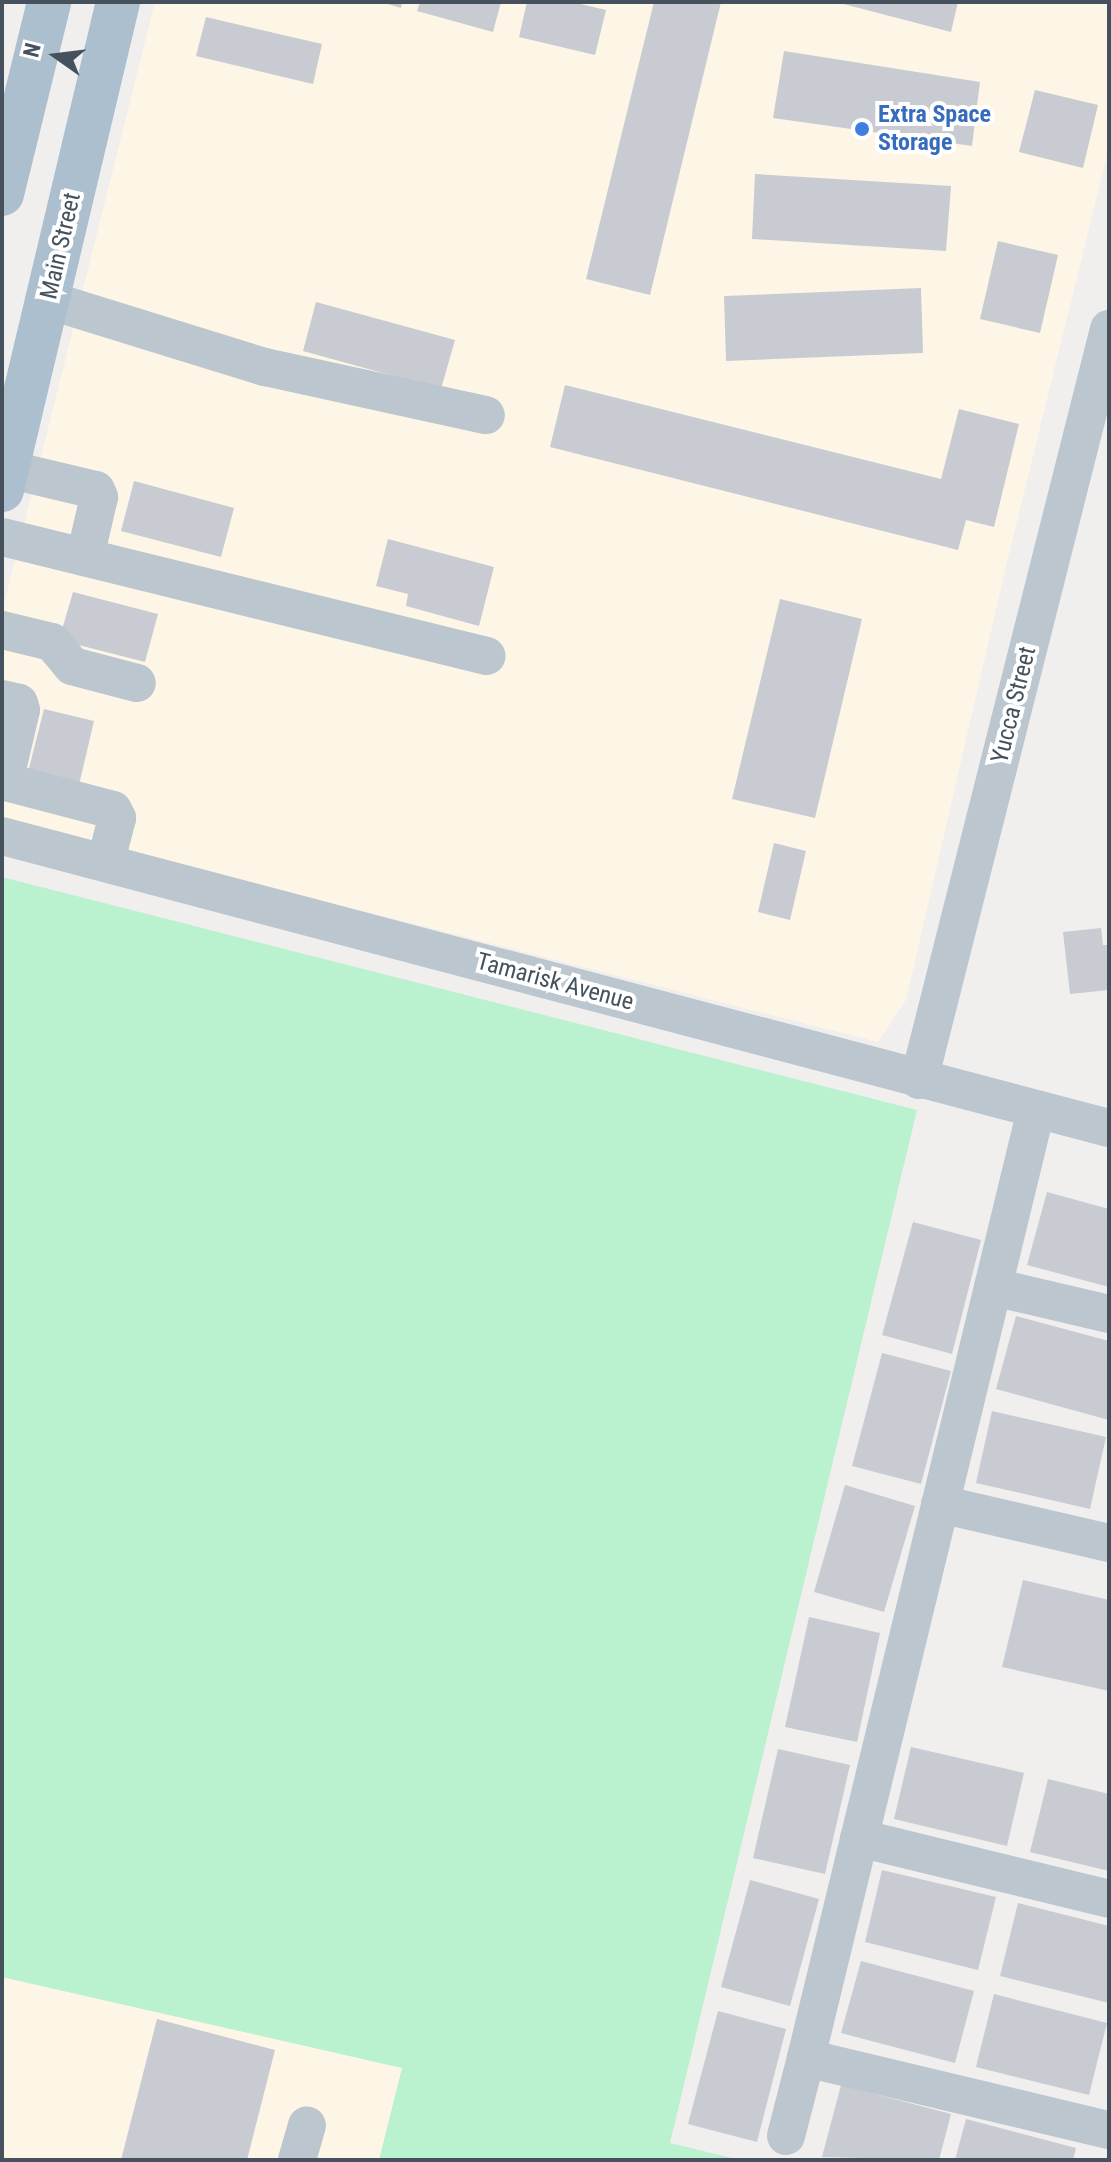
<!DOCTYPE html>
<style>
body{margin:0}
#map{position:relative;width:1111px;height:2162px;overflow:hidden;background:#f1eeee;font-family:"Roboto Condensed",sans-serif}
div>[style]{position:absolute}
.commercial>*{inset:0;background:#fdf6e6}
.green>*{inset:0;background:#baf1ce}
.building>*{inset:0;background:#c8cbd1}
.minor>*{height:38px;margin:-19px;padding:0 19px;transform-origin:19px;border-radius:19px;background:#bbc6ce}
.major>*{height:44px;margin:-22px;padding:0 22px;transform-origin:22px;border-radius:22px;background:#acbfcf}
.dots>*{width:22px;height:22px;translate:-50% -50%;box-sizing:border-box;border:4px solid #fff;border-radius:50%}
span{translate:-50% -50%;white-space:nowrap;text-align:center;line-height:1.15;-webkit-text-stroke:8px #fff;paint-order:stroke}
.shop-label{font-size:24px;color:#366cbe;font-weight:700}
.left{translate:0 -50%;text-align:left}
.street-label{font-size:24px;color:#45525d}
.frame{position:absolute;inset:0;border:4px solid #45525d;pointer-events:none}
.north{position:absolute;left:16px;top:16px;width:80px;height:80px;-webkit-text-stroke:6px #fff;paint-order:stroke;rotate:284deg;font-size:22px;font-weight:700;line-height:32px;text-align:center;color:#45525d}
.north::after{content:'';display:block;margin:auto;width:28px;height:36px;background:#45525d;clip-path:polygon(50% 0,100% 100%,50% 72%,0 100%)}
</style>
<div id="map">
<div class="commercial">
<div style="clip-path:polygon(155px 2px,1109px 2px,1109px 147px,1007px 562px,906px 1000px,878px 1042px,2px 819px,2px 612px)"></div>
<div style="clip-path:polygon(2px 1977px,403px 2068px,379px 2160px,2px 2160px)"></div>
</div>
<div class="green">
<div style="clip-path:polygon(2px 877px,917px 1110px,670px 2143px,740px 2160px,379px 2160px,402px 2068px,2px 1977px)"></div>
</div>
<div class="building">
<div style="clip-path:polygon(381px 2px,402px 2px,401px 8px)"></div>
<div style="clip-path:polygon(420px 2px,501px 2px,493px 32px,417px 11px)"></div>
<div style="clip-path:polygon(527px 2px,572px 2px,606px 10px,595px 55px,519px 37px)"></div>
<div style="clip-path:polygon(654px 2px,721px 2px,650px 295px,586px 279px)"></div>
<div style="clip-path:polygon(836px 2px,958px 2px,951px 32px)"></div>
<div style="clip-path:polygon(206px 17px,322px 44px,313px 84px,196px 56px)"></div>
<div style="clip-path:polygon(784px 51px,980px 82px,972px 146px,773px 118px)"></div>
<div style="clip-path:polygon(1035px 90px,1098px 105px,1083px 168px,1019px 152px)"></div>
<div style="clip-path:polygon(755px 174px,951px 186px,946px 251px,752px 239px)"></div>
<div style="clip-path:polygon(998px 241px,1058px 255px,1040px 333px,980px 319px)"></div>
<div style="clip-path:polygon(921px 288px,923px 353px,726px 361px,724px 296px)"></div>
<div style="clip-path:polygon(316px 302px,455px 340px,441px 389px,303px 351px)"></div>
<div style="clip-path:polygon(565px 385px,941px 479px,959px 409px,1019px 424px,994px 527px,966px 520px,958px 550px,550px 447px)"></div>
<div style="clip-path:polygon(134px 481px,234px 508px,221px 557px,121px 531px)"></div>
<div style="clip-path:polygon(388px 539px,494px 567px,479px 626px,406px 606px,408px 594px,376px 586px)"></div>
<div style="clip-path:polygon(73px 592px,158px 614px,145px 662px,59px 640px)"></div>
<div style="clip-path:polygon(780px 599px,862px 619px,815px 818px,732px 799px)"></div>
<div style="clip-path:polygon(44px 709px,94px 721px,79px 785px,28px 772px)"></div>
<div style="clip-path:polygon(774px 843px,806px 851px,790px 920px,758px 912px)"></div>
<div style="clip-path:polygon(1101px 928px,1103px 945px,1109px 945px,1109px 990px,1070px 994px,1063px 932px)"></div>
<div style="clip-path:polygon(1047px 1192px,1109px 1209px,1109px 1287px,1027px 1265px)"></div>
<div style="clip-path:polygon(913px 1222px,981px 1240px,952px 1354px,882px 1335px)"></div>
<div style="clip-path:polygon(1016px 1316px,1109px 1341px,1109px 1420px,996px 1389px)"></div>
<div style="clip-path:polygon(882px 1353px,951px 1371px,921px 1484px,852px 1466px)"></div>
<div style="clip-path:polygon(992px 1411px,1106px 1437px,1090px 1509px,976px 1483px)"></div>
<div style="clip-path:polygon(845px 1485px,915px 1506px,884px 1612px,814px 1592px)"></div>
<div style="clip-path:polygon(1023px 1580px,1109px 1600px,1109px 1691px,1002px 1667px)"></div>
<div style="clip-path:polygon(809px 1617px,880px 1633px,857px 1742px,785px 1727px)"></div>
<div style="clip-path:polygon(911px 1747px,1024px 1773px,1007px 1846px,894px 1819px)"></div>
<div style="clip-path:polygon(778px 1749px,850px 1765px,825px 1874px,753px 1858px)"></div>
<div style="clip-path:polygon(1048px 1779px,1109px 1794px,1109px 1871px,1030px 1852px)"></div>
<div style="clip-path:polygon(882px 1870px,996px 1897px,978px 1970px,865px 1942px)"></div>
<div style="clip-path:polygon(750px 1880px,819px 1899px,790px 2006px,721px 1987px)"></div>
<div style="clip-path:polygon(1018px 1903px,1109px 1926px,1109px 2003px,1000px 1976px)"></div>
<div style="clip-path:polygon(861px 1961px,974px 1991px,955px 2063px,841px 2033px)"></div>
<div style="clip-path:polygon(994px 1994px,1107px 2023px,1089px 2095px,976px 2067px)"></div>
<div style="clip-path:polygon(718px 2011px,786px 2029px,757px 2142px,688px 2124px)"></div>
<div style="clip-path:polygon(157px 2019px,275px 2050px,247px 2160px,121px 2160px)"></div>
<div style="clip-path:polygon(841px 2085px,951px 2114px,939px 2160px,822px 2157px)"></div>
<div style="clip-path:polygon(966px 2119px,1076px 2148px,1073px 2160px,955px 2160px)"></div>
</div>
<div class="minor">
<div style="left:48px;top:300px;width:227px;rotate:17.2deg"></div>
<div style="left:265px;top:367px;width:226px;rotate:12.3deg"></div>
<div style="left:7px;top:469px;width:91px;rotate:13.3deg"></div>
<div style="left:96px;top:490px;width:8px;rotate:67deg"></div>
<div style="left:99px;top:497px;width:62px;rotate:103.1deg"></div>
<div style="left:2px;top:537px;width:499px;rotate:13.8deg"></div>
<div style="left:2px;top:630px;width:51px;rotate:13.5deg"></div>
<div style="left:52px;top:642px;width:31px;rotate:50deg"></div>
<div style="left:72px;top:666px;width:67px;rotate:14.7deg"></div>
<div style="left:2px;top:699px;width:17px;rotate:13deg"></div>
<div style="left:19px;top:703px;width:7px;rotate:74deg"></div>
<div style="left:21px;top:710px;width:70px;rotate:103.2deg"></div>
<div style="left:5px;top:778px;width:7px;rotate:45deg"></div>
<div style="left:10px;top:783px;width:106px;rotate:14.7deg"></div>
<div style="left:113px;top:810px;width:9px;rotate:63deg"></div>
<div style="left:117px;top:818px;width:44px;rotate:104.3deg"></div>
<div style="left:2px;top:836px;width:1145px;rotate:14.78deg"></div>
<div style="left:919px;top:1080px;width:775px;rotate:-75.8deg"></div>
<div style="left:1036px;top:1110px;width:976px;rotate:103.64deg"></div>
<div style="left:806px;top:2058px;width:311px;rotate:13.4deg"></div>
<div style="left:993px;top:1287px;width:119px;rotate:13.1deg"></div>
<div style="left:940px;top:1504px;width:173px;rotate:13deg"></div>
<div style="left:859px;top:1838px;width:257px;rotate:13.7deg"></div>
<div style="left:786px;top:2136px;width:81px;rotate:-75.6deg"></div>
<div style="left:297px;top:2160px;width:36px;rotate:-74deg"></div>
</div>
<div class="major">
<div style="left:2px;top:194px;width:198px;rotate:-76.2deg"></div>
<div style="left:2px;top:490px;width:502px;rotate:-76.63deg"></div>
</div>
<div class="dots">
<div style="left:862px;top:129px;background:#3f7fe0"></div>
</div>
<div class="shop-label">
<span class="left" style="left:878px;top:129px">Extra Space<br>Storage</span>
</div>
<div class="street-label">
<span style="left:61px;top:246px;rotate:-77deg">Main Street</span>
<span style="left:1014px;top:705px;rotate:-76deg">Yucca Street</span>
<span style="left:555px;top:982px;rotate:15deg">Tamarisk Avenue</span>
</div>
<div class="frame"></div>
<div class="north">N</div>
</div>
